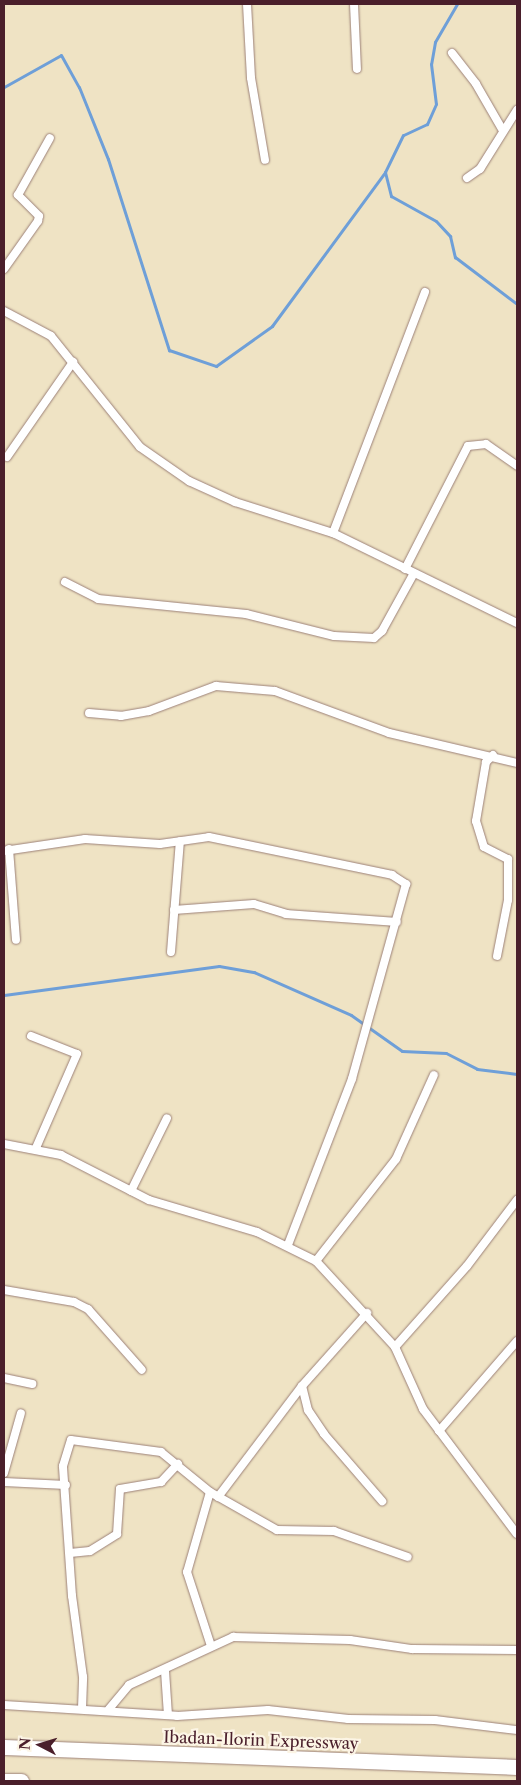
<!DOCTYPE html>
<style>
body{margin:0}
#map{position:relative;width:521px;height:1785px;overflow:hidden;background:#efe3c4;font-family:"Libre Caslon Text",serif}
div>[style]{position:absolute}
.stream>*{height:3px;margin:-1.5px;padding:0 1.5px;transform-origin:1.5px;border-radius:1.5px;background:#6e9fd8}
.roads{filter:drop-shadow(0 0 1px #9c8178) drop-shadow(0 0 1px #9c8178)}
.street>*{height:8px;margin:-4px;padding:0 4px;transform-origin:4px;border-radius:4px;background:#fff}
.highway>*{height:15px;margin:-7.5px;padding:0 7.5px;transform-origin:7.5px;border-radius:7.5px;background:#fff}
span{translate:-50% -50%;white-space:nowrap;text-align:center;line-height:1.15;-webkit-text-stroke:4.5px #fcf5e5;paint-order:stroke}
.street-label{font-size:16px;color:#4a1f2b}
.frame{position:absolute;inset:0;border:5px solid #4a1f2b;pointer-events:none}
.north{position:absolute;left:15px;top:1720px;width:50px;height:50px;-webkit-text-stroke:4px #fcf5e5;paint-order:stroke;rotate:275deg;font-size:14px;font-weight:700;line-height:20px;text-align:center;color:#4a1f2b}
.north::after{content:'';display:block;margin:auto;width:18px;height:22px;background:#4a1f2b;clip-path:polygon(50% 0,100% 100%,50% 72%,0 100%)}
</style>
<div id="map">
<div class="stream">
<div style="left:457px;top:4px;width:44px;rotate:120.1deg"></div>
<div style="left:435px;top:42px;width:22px;rotate:100deg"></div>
<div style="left:431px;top:64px;width:40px;rotate:82.9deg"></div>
<div style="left:436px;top:104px;width:22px;rotate:114deg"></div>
<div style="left:427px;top:124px;width:26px;rotate:155deg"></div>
<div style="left:403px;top:135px;width:41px;rotate:115.9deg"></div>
<div style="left:385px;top:172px;width:25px;rotate:76deg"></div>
<div style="left:391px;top:196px;width:51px;rotate:29.1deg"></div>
<div style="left:436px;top:221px;width:21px;rotate:47deg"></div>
<div style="left:450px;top:236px;width:22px;rotate:77deg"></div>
<div style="left:455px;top:257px;width:78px;rotate:37.2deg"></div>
<div style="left:4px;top:87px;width:65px;rotate:-29.3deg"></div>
<div style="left:61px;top:55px;width:37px;rotate:61deg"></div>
<div style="left:79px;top:87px;width:78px;rotate:68.1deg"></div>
<div style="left:108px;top:159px;width:201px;rotate:72.3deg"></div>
<div style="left:169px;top:350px;width:50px;rotate:18.8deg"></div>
<div style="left:216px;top:366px;width:69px;rotate:-35.5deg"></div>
<div style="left:272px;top:326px;width:191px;rotate:-53.7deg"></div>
<div style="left:4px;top:995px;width:217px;rotate:-7.7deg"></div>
<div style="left:219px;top:966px;width:36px;rotate:10deg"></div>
<div style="left:254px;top:972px;width:106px;rotate:23.9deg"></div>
<div style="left:351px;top:1015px;width:62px;rotate:35.2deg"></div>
<div style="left:402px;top:1051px;width:44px;rotate:2.6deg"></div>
<div style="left:446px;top:1053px;width:35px;rotate:27deg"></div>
<div style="left:477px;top:1069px;width:40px;rotate:7.1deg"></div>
</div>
<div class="roads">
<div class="street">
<div style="left:247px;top:4px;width:74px;rotate:86.9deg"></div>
<div style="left:251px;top:78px;width:83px;rotate:80.3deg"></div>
<div style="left:354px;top:4px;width:65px;rotate:87.4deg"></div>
<div style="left:452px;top:53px;width:39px;rotate:52deg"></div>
<div style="left:476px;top:84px;width:52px;rotate:60deg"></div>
<div style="left:467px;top:178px;width:16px;rotate:-35deg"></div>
<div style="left:480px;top:169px;width:70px;rotate:-57.9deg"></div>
<div style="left:4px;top:269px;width:59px;rotate:-54.7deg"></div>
<div style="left:38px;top:221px;width:5px;rotate:-79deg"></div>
<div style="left:39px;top:216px;width:30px;rotate:-135deg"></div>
<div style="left:18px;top:195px;width:65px;rotate:-60.7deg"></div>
<div style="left:4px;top:311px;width:53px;rotate:28deg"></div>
<div style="left:51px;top:336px;width:142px;rotate:51.3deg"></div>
<div style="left:140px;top:447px;width:60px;rotate:34.8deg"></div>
<div style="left:189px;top:481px;width:51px;rotate:24.5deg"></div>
<div style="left:235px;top:502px;width:103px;rotate:17.6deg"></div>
<div style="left:333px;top:533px;width:205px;rotate:26.1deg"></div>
<div style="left:7px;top:457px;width:116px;rotate:-55.2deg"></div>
<div style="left:333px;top:533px;width:258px;rotate:-69.1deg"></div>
<div style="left:405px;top:569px;width:138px;rotate:-62.9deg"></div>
<div style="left:468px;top:446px;width:18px;rotate:-6deg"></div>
<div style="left:486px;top:444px;width:38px;rotate:35deg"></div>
<div style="left:65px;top:582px;width:37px;rotate:27deg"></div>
<div style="left:98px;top:599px;width:149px;rotate:5.8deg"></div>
<div style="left:246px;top:614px;width:91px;rotate:14deg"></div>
<div style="left:334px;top:636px;width:40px;rotate:2.9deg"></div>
<div style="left:374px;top:638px;width:11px;rotate:-41deg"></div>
<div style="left:382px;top:631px;width:66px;rotate:-61.1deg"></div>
<div style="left:89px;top:713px;width:32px;rotate:5deg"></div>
<div style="left:121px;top:716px;width:28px;rotate:-10deg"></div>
<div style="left:149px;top:711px;width:72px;rotate:-20.5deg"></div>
<div style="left:216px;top:686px;width:59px;rotate:4.8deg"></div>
<div style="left:275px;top:691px;width:121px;rotate:20.2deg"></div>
<div style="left:389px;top:733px;width:131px;rotate:13.2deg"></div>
<div style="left:493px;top:755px;width:10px;rotate:135deg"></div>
<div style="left:486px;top:762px;width:60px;rotate:99.6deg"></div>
<div style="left:476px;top:821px;width:27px;rotate:73deg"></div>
<div style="left:484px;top:847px;width:27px;rotate:27deg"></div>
<div style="left:508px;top:859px;width:41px;rotate:90deg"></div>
<div style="left:508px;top:900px;width:57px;rotate:101.1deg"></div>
<div style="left:9px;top:849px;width:91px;rotate:85.6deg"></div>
<div style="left:4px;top:851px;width:82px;rotate:-8.4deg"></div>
<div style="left:85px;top:839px;width:75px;rotate:3.8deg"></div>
<div style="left:160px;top:844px;width:49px;rotate:-8.1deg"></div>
<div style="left:209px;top:837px;width:187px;rotate:11.7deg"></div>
<div style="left:392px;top:875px;width:17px;rotate:33deg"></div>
<div style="left:406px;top:884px;width:202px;rotate:105.5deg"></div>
<div style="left:352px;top:1079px;width:178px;rotate:111.1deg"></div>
<div style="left:174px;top:910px;width:80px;rotate:-4.3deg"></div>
<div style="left:254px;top:904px;width:34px;rotate:17deg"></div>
<div style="left:286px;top:914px;width:111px;rotate:4.1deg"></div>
<div style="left:171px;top:952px;width:111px;rotate:-85.4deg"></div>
<div style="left:31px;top:1036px;width:49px;rotate:21.4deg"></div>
<div style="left:77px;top:1054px;width:103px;rotate:113.6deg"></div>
<div style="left:4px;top:1144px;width:58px;rotate:10.9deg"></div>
<div style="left:61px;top:1155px;width:99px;rotate:27.1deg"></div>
<div style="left:149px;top:1200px;width:113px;rotate:16.5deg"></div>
<div style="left:257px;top:1232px;width:66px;rotate:26.2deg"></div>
<div style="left:316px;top:1261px;width:117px;rotate:47.4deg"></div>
<div style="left:395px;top:1347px;width:68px;rotate:65.7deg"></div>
<div style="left:423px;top:1409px;width:156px;rotate:53.1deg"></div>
<div style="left:131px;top:1191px;width:81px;rotate:-63.7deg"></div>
<div style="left:316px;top:1261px;width:130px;rotate:-51.9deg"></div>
<div style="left:396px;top:1159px;width:92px;rotate:-65.7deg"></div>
<div style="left:4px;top:1290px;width:71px;rotate:9.7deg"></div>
<div style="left:74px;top:1302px;width:16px;rotate:27deg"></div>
<div style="left:88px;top:1309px;width:81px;rotate:48.5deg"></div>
<div style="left:395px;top:1347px;width:108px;rotate:-48.4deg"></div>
<div style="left:467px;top:1266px;width:83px;rotate:-52.9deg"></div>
<div style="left:4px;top:1378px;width:29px;rotate:12deg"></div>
<div style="left:302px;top:1386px;width:25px;rotate:76deg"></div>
<div style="left:308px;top:1410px;width:29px;rotate:56deg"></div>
<div style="left:324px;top:1434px;width:89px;rotate:49.1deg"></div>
<div style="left:439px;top:1431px;width:119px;rotate:-49.1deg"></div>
<div style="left:4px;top:1473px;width:62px;rotate:-74.2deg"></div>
<div style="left:4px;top:1482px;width:62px;rotate:2.8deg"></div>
<div style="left:210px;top:1492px;width:83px;rotate:106deg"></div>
<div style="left:187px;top:1572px;width:78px;rotate:72deg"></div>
<div style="left:218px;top:1497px;width:139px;rotate:-52.9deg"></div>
<div style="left:302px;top:1386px;width:98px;rotate:-48.3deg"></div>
<div style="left:70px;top:1553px;width:20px;rotate:-6deg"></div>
<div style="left:90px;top:1551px;width:32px;rotate:-32deg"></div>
<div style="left:117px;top:1534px;width:45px;rotate:-86.2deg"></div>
<div style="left:120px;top:1489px;width:42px;rotate:-9.7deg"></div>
<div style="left:161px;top:1482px;width:25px;rotate:-47deg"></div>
<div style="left:165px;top:1671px;width:44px;rotate:86.1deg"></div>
<div style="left:4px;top:1705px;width:173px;rotate:3.6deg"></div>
<div style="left:177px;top:1716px;width:91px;rotate:-3.8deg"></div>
<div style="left:268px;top:1710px;width:81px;rotate:6.4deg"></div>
<div style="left:348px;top:1719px;width:87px;rotate:0.7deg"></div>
<div style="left:435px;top:1720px;width:83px;rotate:7deg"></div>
<div style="left:82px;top:1709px;width:32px;rotate:-88deg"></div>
<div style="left:83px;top:1677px;width:82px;rotate:-97.7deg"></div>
<div style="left:72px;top:1596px;width:130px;rotate:-94deg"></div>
<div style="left:63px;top:1466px;width:27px;rotate:-73deg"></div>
<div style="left:71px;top:1440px;width:91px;rotate:7.6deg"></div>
<div style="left:161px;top:1452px;width:63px;rotate:39.2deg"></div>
<div style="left:210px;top:1492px;width:77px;rotate:29.6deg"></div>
<div style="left:277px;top:1530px;width:57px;rotate:1deg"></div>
<div style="left:334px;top:1531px;width:78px;rotate:19.4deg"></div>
<div style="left:109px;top:1709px;width:31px;rotate:-50deg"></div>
<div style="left:129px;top:1685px;width:115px;rotate:-24.8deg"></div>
<div style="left:233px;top:1637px;width:117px;rotate:1.5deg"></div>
<div style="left:350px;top:1640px;width:63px;rotate:8.3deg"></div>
<div style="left:412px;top:1649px;width:105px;rotate:0.5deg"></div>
</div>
<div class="highway">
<div style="left:4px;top:1747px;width:513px;rotate:2.23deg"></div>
<div style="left:4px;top:1781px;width:17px"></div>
</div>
</div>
<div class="street-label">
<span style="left:261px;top:1740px;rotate:2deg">Ibadan-Ilorin Expressway</span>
</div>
<div class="frame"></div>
<div class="north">N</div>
</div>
